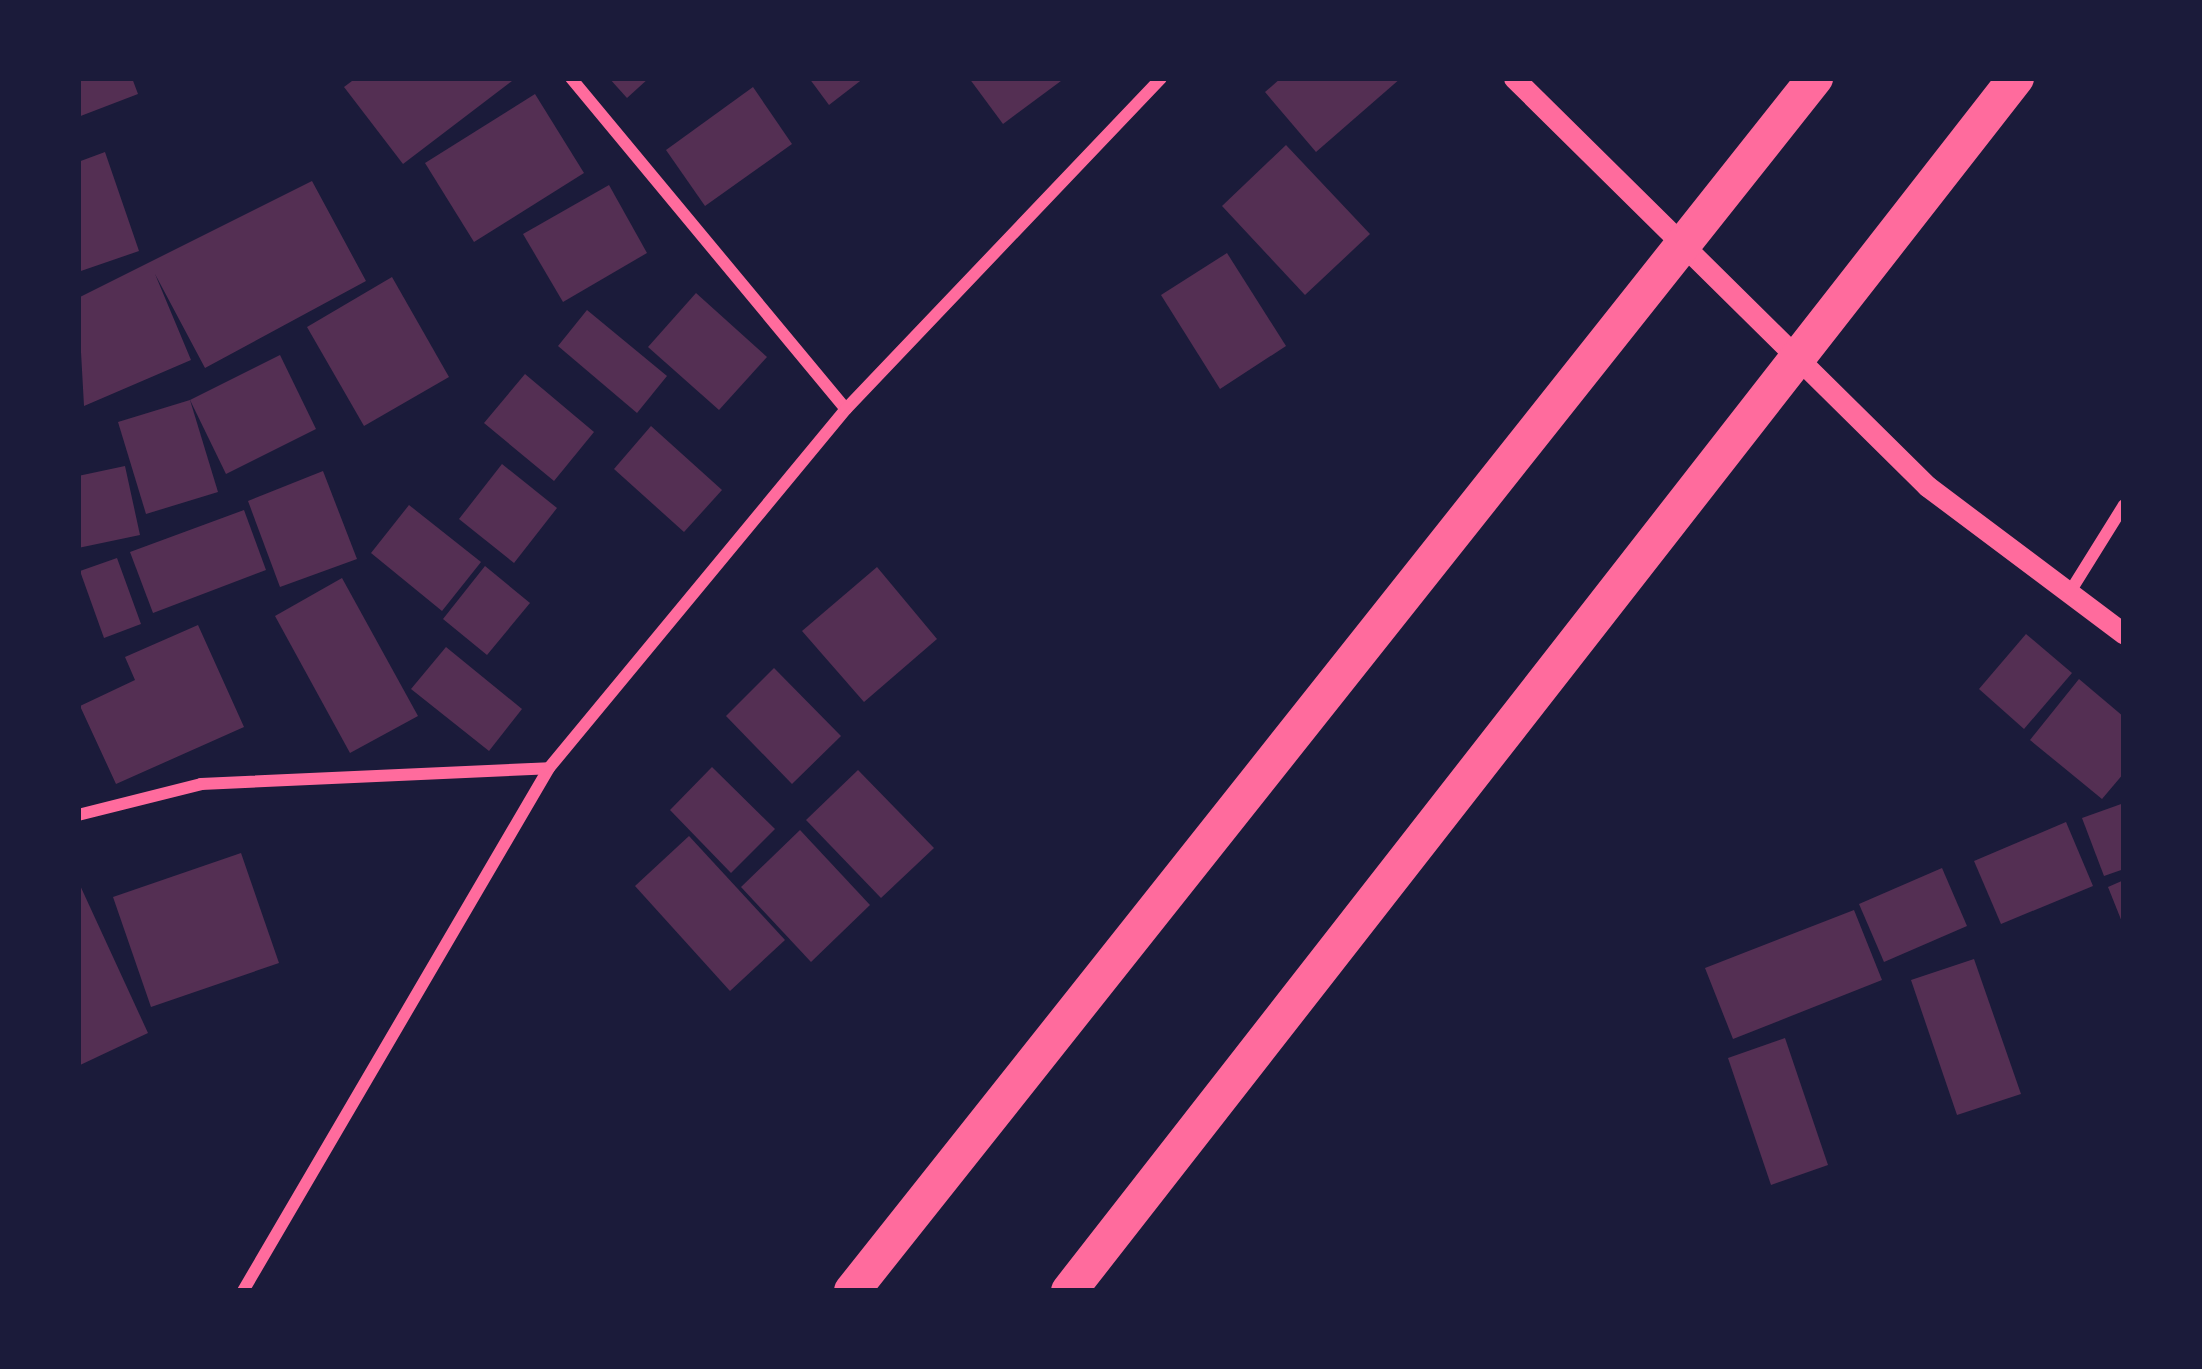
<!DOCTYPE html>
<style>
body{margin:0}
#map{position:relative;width:2202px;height:1369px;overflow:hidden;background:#1b1b3a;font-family:Ubuntu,sans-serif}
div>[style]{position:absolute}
.building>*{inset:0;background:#542f53}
.minor>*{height:12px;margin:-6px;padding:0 6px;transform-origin:6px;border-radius:6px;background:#ff6b9d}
.tertiary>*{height:21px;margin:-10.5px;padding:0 10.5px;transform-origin:10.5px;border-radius:10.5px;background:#ff6b9d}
.motorway>*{height:36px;margin:-18px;padding:0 18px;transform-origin:18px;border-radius:18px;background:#ff6b9d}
span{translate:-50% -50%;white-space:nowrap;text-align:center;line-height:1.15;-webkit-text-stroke:9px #1b1b3a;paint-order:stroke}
.frame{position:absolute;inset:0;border:81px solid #1b1b3a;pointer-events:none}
</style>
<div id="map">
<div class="building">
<div style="clip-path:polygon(78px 78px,132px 78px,138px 94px,78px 117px)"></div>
<div style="clip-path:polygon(356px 78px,516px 78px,403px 164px,344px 87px)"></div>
<div style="clip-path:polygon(609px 78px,649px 78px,627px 98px)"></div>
<div style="clip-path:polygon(809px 78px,864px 78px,829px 105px)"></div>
<div style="clip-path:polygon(969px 78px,1065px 78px,1003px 124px)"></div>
<div style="clip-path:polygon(1281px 78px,1401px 78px,1316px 152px,1265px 92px)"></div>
<div style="clip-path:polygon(753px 87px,792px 144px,705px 206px,666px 150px)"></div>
<div style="clip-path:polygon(535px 94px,584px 173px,474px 242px,425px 163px)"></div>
<div style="clip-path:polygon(1286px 145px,1370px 234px,1305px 295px,1222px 206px)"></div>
<div style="clip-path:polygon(105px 152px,139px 251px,78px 272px,78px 162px)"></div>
<div style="clip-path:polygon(312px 181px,366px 281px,205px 368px,155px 274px,191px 360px,84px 406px,78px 298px)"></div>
<div style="clip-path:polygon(609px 185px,647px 253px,563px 302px,523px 234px)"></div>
<div style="clip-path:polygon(1227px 253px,1286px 346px,1220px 389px,1161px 295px)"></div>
<div style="clip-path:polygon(392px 277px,449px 377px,364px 426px,307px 327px)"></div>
<div style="clip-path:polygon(696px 293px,767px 357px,719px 410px,648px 347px)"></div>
<div style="clip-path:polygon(587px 310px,667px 376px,637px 413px,558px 346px)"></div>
<div style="clip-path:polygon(280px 355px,316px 429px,226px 474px,190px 400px)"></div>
<div style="clip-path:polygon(525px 374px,594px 432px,554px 481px,484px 423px)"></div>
<div style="clip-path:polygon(190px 400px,218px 492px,146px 514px,118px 422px)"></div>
<div style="clip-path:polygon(651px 426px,722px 490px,684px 532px,614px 469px)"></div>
<div style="clip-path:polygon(502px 464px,557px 508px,514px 563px,459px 519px)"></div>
<div style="clip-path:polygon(125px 466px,140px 535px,78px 548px,78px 476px)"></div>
<div style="clip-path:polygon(323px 471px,357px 559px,280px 587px,248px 501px)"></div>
<div style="clip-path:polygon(409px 505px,481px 562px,442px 611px,371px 553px)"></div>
<div style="clip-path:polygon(244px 510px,266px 570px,153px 613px,130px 552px)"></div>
<div style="clip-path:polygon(117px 558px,141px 624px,104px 638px,80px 571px)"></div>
<div style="clip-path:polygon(485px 566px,530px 603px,487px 655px,443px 619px)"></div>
<div style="clip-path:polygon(877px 567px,937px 639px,864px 702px,802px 631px)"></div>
<div style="clip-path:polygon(342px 578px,418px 716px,350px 753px,275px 616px)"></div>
<div style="clip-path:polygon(198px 625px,244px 727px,116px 784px,80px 706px,135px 680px,125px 657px)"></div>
<div style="clip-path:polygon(2026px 634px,2072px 673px,2024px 729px,1979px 689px)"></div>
<div style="clip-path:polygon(446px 647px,522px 709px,489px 751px,411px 689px)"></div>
<div style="clip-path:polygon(774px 668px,841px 736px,792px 784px,726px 716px)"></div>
<div style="clip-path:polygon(2079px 679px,2124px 717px,2124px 773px,2102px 799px,2030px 740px)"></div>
<div style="clip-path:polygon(712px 767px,775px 829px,731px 873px,670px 810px)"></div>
<div style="clip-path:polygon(858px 770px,934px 848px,881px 898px,806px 820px)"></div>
<div style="clip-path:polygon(2124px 803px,2124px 869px,2104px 876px,2082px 818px)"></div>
<div style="clip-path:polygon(2066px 822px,2093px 886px,2001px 924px,1974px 861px)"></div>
<div style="clip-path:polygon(800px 830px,870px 905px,811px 962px,741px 887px)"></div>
<div style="clip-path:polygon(689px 836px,785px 940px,730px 991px,635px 886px)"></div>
<div style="clip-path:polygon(241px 853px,279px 963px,151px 1007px,113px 897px)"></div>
<div style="clip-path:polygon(1942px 868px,1967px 926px,1884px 962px,1859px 904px)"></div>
<div style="clip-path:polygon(2124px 880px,2124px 927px,2108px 887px)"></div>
<div style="clip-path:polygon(78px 881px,148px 1033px,78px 1066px)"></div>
<div style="clip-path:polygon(1854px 910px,1882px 980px,1733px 1039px,1705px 968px)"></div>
<div style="clip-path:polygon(1974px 959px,2021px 1094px,1957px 1115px,1911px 980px)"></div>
<div style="clip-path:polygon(1785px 1038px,1828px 1165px,1771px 1185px,1728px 1058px)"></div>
</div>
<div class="minor">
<div style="left:571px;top:78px;width:430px;rotate:50.3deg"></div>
<div style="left:2068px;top:595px;width:106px;rotate:-58.1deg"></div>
<div style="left:78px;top:815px;width:127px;rotate:-14.1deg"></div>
<div style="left:201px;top:784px;width:348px;rotate:-2.6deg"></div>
<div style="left:243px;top:1291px;width:606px;rotate:-59.67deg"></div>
<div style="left:549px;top:768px;width:466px;rotate:-50.4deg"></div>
<div style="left:846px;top:409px;width:457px;rotate:-46.4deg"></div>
</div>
<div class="tertiary">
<div style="left:1514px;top:78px;width:581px;rotate:44.65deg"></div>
<div style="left:1927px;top:486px;width:246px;rotate:36.9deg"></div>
</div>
<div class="motorway">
<div style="left:852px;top:1291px;width:1549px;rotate:-51.55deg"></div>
<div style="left:1069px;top:1291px;width:1539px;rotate:-52.02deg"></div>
</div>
<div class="frame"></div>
</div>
